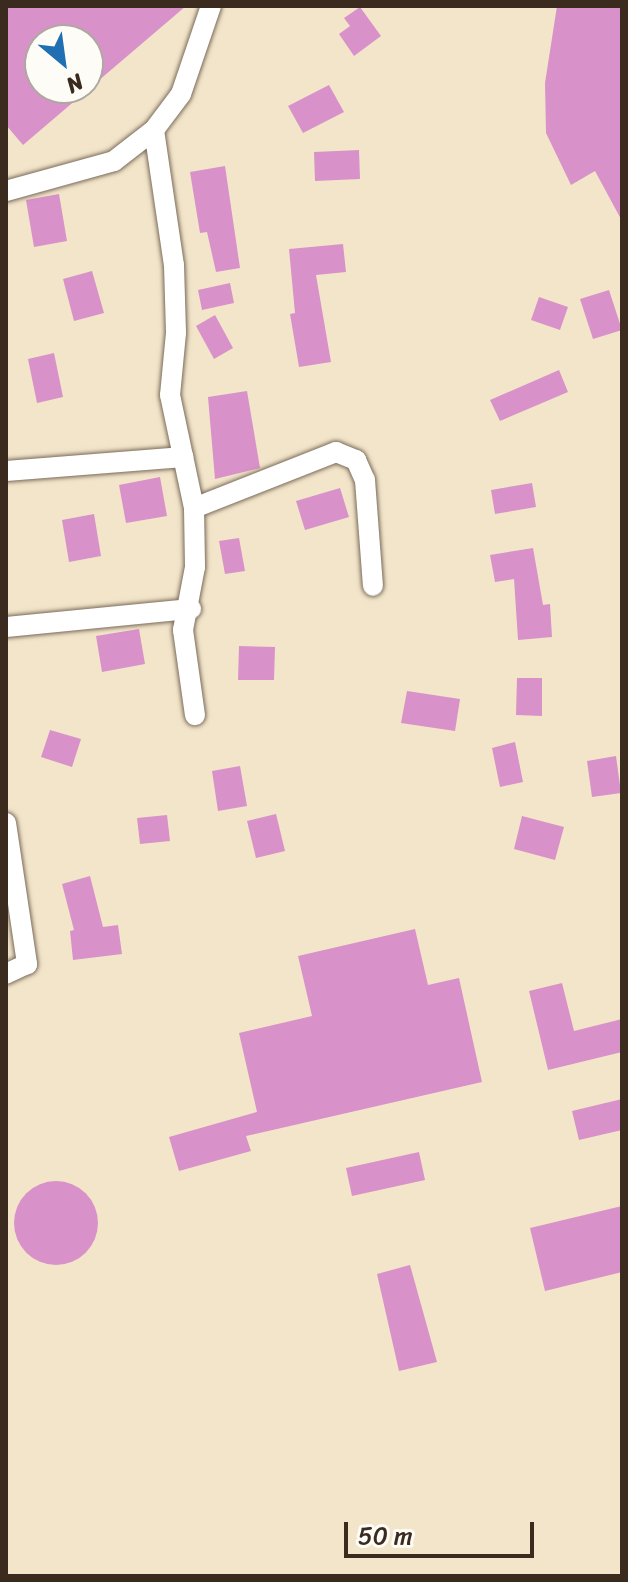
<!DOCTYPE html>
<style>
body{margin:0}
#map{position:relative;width:628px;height:1582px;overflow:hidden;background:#f2e5ca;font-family:Sriracha,sans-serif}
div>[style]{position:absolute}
.building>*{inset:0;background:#d892c9}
.round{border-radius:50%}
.roads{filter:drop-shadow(0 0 2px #7b6b5a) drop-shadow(0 0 2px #7b6b5a)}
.street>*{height:20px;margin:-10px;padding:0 10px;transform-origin:10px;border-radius:10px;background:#fff}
span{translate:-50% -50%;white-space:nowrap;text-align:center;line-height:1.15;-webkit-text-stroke:8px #fdfcf7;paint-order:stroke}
.frame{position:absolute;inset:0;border:8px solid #3b2a1e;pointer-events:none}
.north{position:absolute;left:24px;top:24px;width:80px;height:80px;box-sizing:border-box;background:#fdfcf7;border:2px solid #afa8a0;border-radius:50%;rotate:151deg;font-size:22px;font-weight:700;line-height:32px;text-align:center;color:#3b2a1e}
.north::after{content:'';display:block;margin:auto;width:28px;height:36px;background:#1f6fb2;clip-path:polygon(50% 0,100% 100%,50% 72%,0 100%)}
.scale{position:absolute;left:344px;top:1522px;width:190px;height:36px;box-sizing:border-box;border:4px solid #3b2a1e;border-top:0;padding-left:10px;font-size:24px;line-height:28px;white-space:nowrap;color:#3b2a1e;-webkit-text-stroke:6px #fdfcf7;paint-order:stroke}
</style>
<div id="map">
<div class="building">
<div style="clip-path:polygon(evenodd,6px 6px,186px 6px,23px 145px,6px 125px,6px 6px,40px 40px,88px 40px,88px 88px,40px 88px,40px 40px)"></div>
<div style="clip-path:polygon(557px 6px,622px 6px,622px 221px,595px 171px,571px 185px,546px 133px,545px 83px)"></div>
<div style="clip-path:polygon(360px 7px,381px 36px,354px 56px,339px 34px,350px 26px,344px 18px)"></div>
<div style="clip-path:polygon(329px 85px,344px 112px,303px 133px,288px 106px)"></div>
<div style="clip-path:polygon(359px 150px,360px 179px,315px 181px,314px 152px)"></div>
<div style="clip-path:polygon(225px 166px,240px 268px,216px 272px,207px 232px,200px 233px,190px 172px)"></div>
<div style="clip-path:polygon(59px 194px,67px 241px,34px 247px,26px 200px)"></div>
<div style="clip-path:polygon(343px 244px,346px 272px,316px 275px,331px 362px,299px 367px,290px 314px,295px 313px,289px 249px)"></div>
<div style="clip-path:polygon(92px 271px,104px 313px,74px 321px,63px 279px)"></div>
<div style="clip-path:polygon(230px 283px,234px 303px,202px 310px,198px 290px)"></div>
<div style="clip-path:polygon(609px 290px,622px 330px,593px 339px,580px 299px)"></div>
<div style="clip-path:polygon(539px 297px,568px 307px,560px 330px,531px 320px)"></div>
<div style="clip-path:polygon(215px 315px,233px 348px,214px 359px,196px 326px)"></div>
<div style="clip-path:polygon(54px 353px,63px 397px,37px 403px,28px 359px)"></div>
<div style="clip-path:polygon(559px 370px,568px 392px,500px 421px,490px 400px)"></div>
<div style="clip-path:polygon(247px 391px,260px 468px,215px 479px,208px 397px)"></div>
<div style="clip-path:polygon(160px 477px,167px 516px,126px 523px,119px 485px)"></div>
<div style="clip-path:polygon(532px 483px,536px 507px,495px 514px,491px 490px)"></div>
<div style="clip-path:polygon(340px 488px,349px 517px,305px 530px,296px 501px)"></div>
<div style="clip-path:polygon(94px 514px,101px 556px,69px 562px,62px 520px)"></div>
<div style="clip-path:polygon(239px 538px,245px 571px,225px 574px,219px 541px)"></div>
<div style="clip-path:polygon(533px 548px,543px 605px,550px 604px,552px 637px,518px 640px,514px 579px,495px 582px,490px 555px)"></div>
<div style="clip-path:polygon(139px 629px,145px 664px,102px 672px,96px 636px)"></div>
<div style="clip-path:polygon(239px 646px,275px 647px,274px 680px,238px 680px)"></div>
<div style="clip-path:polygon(517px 678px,542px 678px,542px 716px,516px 715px)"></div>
<div style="clip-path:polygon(407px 691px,460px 699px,455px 731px,401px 723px)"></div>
<div style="clip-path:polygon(50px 730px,81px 739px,72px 767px,41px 757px)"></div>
<div style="clip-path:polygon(515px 742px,523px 782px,500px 787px,492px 748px)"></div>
<div style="clip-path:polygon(616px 756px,621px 793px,592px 797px,587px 761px)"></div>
<div style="clip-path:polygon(240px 766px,247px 806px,218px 811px,212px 771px)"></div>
<div style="clip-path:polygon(276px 814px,285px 851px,256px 858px,247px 821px)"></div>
<div style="clip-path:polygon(167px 815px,170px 841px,140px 844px,137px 818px)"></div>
<div style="clip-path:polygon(522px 816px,564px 827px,555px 860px,514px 849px)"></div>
<div style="clip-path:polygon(90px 876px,103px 927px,118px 925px,122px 954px,73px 960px,70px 931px,74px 930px,62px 884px)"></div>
<div style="clip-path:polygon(415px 929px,428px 985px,459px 978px,482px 1082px,246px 1136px,251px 1151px,179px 1171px,169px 1137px,257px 1112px,239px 1033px,312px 1016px,298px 956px)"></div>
<div style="clip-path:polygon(562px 983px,574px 1031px,622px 1019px,622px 1052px,548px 1070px,529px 991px)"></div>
<div style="clip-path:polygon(622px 1099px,622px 1130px,579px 1140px,572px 1111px)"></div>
<div style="clip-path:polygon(419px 1152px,425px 1180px,352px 1196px,346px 1168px)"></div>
<div class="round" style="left:14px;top:1181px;width:84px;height:84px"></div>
<div style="clip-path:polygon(622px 1206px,622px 1272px,545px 1291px,530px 1228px)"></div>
<div style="clip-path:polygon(410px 1265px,437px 1362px,399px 1371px,377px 1274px)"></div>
</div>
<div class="roads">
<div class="street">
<div style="left:154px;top:130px;width:136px;rotate:81.6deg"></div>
<div style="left:174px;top:265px;width:68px;rotate:88.3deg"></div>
<div style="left:176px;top:333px;width:62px;rotate:95.5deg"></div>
<div style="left:170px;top:395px;width:116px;rotate:78deg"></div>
<div style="left:194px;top:508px;width:59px;rotate:89deg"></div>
<div style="left:195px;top:567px;width:64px;rotate:100.8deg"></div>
<div style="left:183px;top:630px;width:86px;rotate:82deg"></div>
<div style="left:6px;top:191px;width:112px;rotate:-15.5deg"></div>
<div style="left:114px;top:161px;width:51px;rotate:-37.8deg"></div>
<div style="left:154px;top:130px;width:45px;rotate:-53.1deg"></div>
<div style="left:181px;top:94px;width:93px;rotate:-71.2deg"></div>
<div style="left:6px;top:471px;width:178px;rotate:-4.5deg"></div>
<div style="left:194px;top:508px;width:153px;rotate:-21.5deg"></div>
<div style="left:336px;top:452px;width:22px;rotate:22deg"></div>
<div style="left:356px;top:460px;width:22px;rotate:66deg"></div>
<div style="left:365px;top:480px;width:106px;rotate:85.7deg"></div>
<div style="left:6px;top:627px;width:186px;rotate:-5.6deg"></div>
<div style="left:6px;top:823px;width:143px;rotate:81.5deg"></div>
<div style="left:27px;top:964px;width:23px;rotate:155deg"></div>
</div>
</div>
<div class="frame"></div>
<div class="north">N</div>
<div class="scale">50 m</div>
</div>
